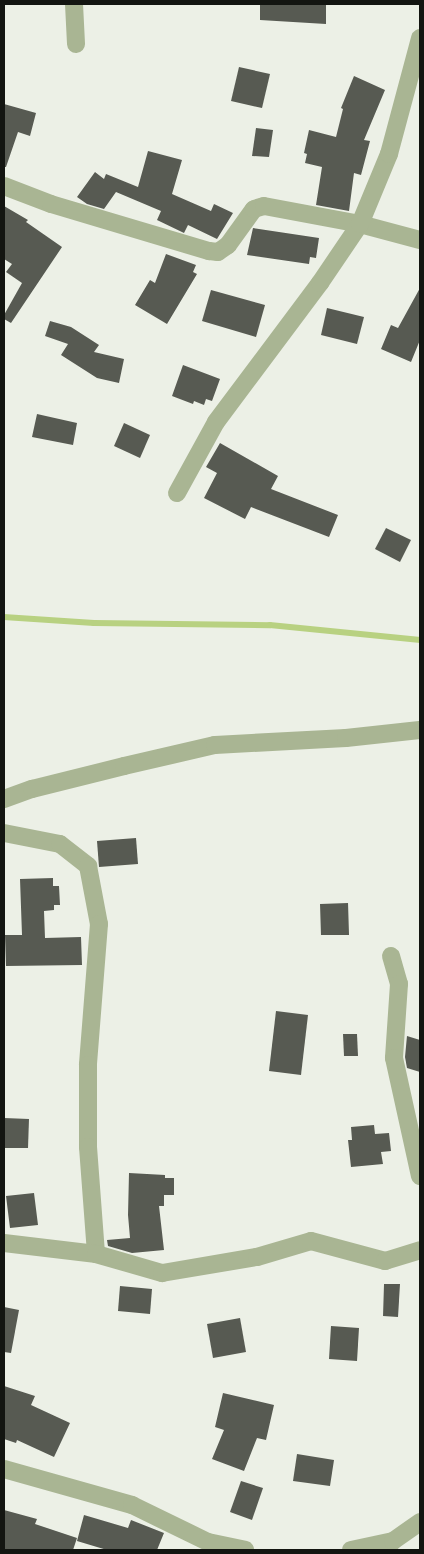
<!DOCTYPE html>
<style>
body{margin:0}
#map{position:relative;width:424px;height:1554px;overflow:hidden;background:#ecf0e6;font-family:"Playfair Display",serif}
div>[style]{position:absolute}
.stream>*{height:5.5px;margin:-2.75px;padding:0 2.75px;transform-origin:2.75px;border-radius:2.75px;background:#b8d181}
.building>*{inset:0;background:#575a52}
.street>*{height:18px;margin:-9px;padding:0 9px;transform-origin:9px;border-radius:9px;background:#a9b593}
span{translate:-50% -50%;white-space:nowrap;text-align:center;line-height:1.15;-webkit-text-stroke:5px #ecf0e6;paint-order:stroke}
.frame{position:absolute;inset:0;border:5px solid #131511;pointer-events:none}
</style>
<div id="map">
<div class="stream">
<div style="left:4px;top:617px;width:90px;rotate:3.8deg"></div>
<div style="left:94px;top:623px;width:176px;rotate:0.7deg"></div>
<div style="left:270px;top:625px;width:151px;rotate:5.7deg"></div>
</div>
<div class="building">
<div style="clip-path:polygon(260px 4px,326px 4px,326px 24px,260px 20px)"></div>
<div style="clip-path:polygon(239px 67px,270px 74px,262px 108px,231px 101px)"></div>
<div style="clip-path:polygon(354px 76px,385px 90px,364px 140px,370px 141px,361px 175px,354px 173px,349px 211px,316px 205px,322px 167px,305px 163px,307px 154px,304px 153px,309px 130px,336px 137px,343px 109px,341px 108px)"></div>
<div style="clip-path:polygon(4px 104px,36px 113px,30px 136px,18px 132px,6px 167px,4px 167px)"></div>
<div style="clip-path:polygon(256px 128px,273px 130px,269px 157px,252px 156px)"></div>
<div style="clip-path:polygon(148px 151px,182px 160px,172px 194px,211px 211px,214px 204px,233px 213px,217px 239px,188px 225px,184px 233px,157px 220px,161px 211px,116px 192px,104px 209px,87px 204px,77px 197px,95px 172px,104px 179px,106px 174px,138px 187px)"></div>
<div style="clip-path:polygon(4px 206px,28px 220px,26px 222px,62px 247px,11px 323px,4px 319px,4px 315px,22px 283px,6px 272px,12px 264px,4px 259px)"></div>
<div style="clip-path:polygon(253px 228px,319px 238px,316px 258px,310px 257px,309px 264px,247px 255px)"></div>
<div style="clip-path:polygon(166px 254px,196px 265px,193px 272px,197px 274px,167px 324px,135px 305px,150px 280px,155px 283px)"></div>
<div style="clip-path:polygon(420px 288px,420px 340px,411px 362px,381px 349px,391px 325px,398px 328px)"></div>
<div style="clip-path:polygon(211px 290px,265px 305px,256px 337px,202px 321px)"></div>
<div style="clip-path:polygon(327px 308px,364px 317px,357px 344px,321px 335px)"></div>
<div style="clip-path:polygon(50px 321px,71px 327px,99px 345px,94px 352px,124px 359px,119px 383px,97px 378px,61px 355px,68px 344px,45px 336px)"></div>
<div style="clip-path:polygon(183px 365px,220px 379px,212px 401px,206px 399px,204px 405px,194px 401px,193px 404px,172px 396px)"></div>
<div style="clip-path:polygon(37px 414px,77px 423px,73px 445px,32px 437px)"></div>
<div style="clip-path:polygon(124px 423px,150px 435px,140px 458px,114px 446px)"></div>
<div style="clip-path:polygon(220px 443px,278px 476px,271px 489px,338px 515px,329px 537px,251px 507px,245px 519px,204px 498px,217px 473px,206px 467px)"></div>
<div style="clip-path:polygon(386px 528px,411px 540px,400px 562px,375px 549px)"></div>
<div style="clip-path:polygon(136px 838px,138px 864px,99px 867px,97px 841px)"></div>
<div style="clip-path:polygon(53px 878px,53px 886px,59px 886px,60px 905px,54px 905px,54px 910px,44px 911px,45px 938px,81px 937px,82px 965px,6px 966px,5px 935px,22px 935px,20px 879px)"></div>
<div style="clip-path:polygon(348px 903px,349px 935px,321px 935px,320px 904px)"></div>
<div style="clip-path:polygon(276px 1011px,308px 1015px,301px 1075px,269px 1071px)"></div>
<div style="clip-path:polygon(343px 1034px,357px 1034px,358px 1056px,344px 1056px)"></div>
<div style="clip-path:polygon(407px 1036px,420px 1040px,420px 1072px,407px 1068px,405px 1057px)"></div>
<div style="clip-path:polygon(4px 1118px,29px 1119px,28px 1148px,4px 1148px)"></div>
<div style="clip-path:polygon(374px 1125px,375px 1134px,389px 1133px,391px 1151px,381px 1152px,383px 1164px,351px 1167px,348px 1140px,352px 1140px,351px 1127px)"></div>
<div style="clip-path:polygon(129px 1173px,165px 1175px,165px 1178px,174px 1178px,174px 1195px,164px 1195px,164px 1206px,159px 1206px,164px 1250px,132px 1253px,108px 1246px,107px 1240px,130px 1238px,128px 1215px)"></div>
<div style="clip-path:polygon(34px 1193px,38px 1225px,10px 1228px,6px 1196px)"></div>
<div style="clip-path:polygon(384px 1284px,400px 1284px,398px 1317px,383px 1316px)"></div>
<div style="clip-path:polygon(120px 1286px,152px 1289px,150px 1314px,118px 1311px)"></div>
<div style="clip-path:polygon(4px 1307px,19px 1310px,11px 1353px,4px 1352px)"></div>
<div style="clip-path:polygon(240px 1318px,246px 1352px,213px 1358px,207px 1324px)"></div>
<div style="clip-path:polygon(331px 1326px,359px 1328px,357px 1361px,329px 1359px)"></div>
<div style="clip-path:polygon(4px 1386px,35px 1396px,31px 1405px,70px 1423px,54px 1457px,17px 1440px,16px 1443px,4px 1439px)"></div>
<div style="clip-path:polygon(223px 1393px,274px 1405px,266px 1440px,257px 1438px,244px 1471px,212px 1459px,224px 1430px,215px 1427px)"></div>
<div style="clip-path:polygon(297px 1454px,334px 1460px,330px 1486px,293px 1481px)"></div>
<div style="clip-path:polygon(241px 1481px,263px 1488px,252px 1520px,230px 1512px)"></div>
<div style="clip-path:polygon(4px 1510px,37px 1519px,35px 1524px,77px 1538px,73px 1550px,4px 1550px)"></div>
<div style="clip-path:polygon(84px 1515px,128px 1528px,131px 1520px,164px 1533px,157px 1550px,107px 1550px,77px 1541px)"></div>
</div>
<div class="street">
<div style="left:74px;top:4px;width:40px;rotate:87.1deg"></div>
<div style="left:4px;top:186px;width:50px;rotate:21deg"></div>
<div style="left:51px;top:204px;width:165px;rotate:16.6deg"></div>
<div style="left:209px;top:251px;width:9px;rotate:6deg"></div>
<div style="left:218px;top:252px;width:12px;rotate:-35deg"></div>
<div style="left:228px;top:245px;width:44px;rotate:-54.2deg"></div>
<div style="left:254px;top:209px;width:10px;rotate:-17deg"></div>
<div style="left:264px;top:206px;width:98px;rotate:10.6deg"></div>
<div style="left:360px;top:224px;width:62px;rotate:14.9deg"></div>
<div style="left:177px;top:493px;width:81px;rotate:-61.2deg"></div>
<div style="left:216px;top:422px;width:174px;rotate:-53.2deg"></div>
<div style="left:320px;top:283px;width:71px;rotate:-55.9deg"></div>
<div style="left:360px;top:224px;width:76px;rotate:-67.5deg"></div>
<div style="left:389px;top:154px;width:120px;rotate:-75deg"></div>
<div style="left:4px;top:799px;width:30px;rotate:-20deg"></div>
<div style="left:32px;top:789px;width:95px;rotate:-14deg"></div>
<div style="left:124px;top:766px;width:93px;rotate:-13deg"></div>
<div style="left:215px;top:745px;width:131px;rotate:-3.1deg"></div>
<div style="left:346px;top:738px;width:74px;rotate:-6.2deg"></div>
<div style="left:4px;top:833px;width:57px;rotate:11.1deg"></div>
<div style="left:60px;top:844px;width:36px;rotate:38deg"></div>
<div style="left:88px;top:866px;width:59px;rotate:79.3deg"></div>
<div style="left:99px;top:924px;width:141px;rotate:94.5deg"></div>
<div style="left:88px;top:1065px;width:82px;rotate:90deg"></div>
<div style="left:88px;top:1147px;width:107px;rotate:85.7deg"></div>
<div style="left:391px;top:956px;width:29px;rotate:74deg"></div>
<div style="left:399px;top:984px;width:74px;rotate:93.9deg"></div>
<div style="left:394px;top:1058px;width:121px;rotate:77.6deg"></div>
<div style="left:4px;top:1243px;width:93px;rotate:6.8deg"></div>
<div style="left:96px;top:1254px;width:69px;rotate:16.1deg"></div>
<div style="left:162px;top:1273px;width:96px;rotate:-9.6deg"></div>
<div style="left:257px;top:1257px;width:56px;rotate:-16.5deg"></div>
<div style="left:311px;top:1241px;width:77px;rotate:15.1deg"></div>
<div style="left:385px;top:1261px;width:37px;rotate:-17deg"></div>
<div style="left:4px;top:1469px;width:133px;rotate:15.7deg"></div>
<div style="left:132px;top:1505px;width:85px;rotate:26deg"></div>
<div style="left:208px;top:1542px;width:38px;rotate:12deg"></div>
<div style="left:351px;top:1550px;width:43px;rotate:-12.1deg"></div>
<div style="left:393px;top:1541px;width:33px;rotate:-35deg"></div>
</div>
<div class="frame"></div>
</div>
